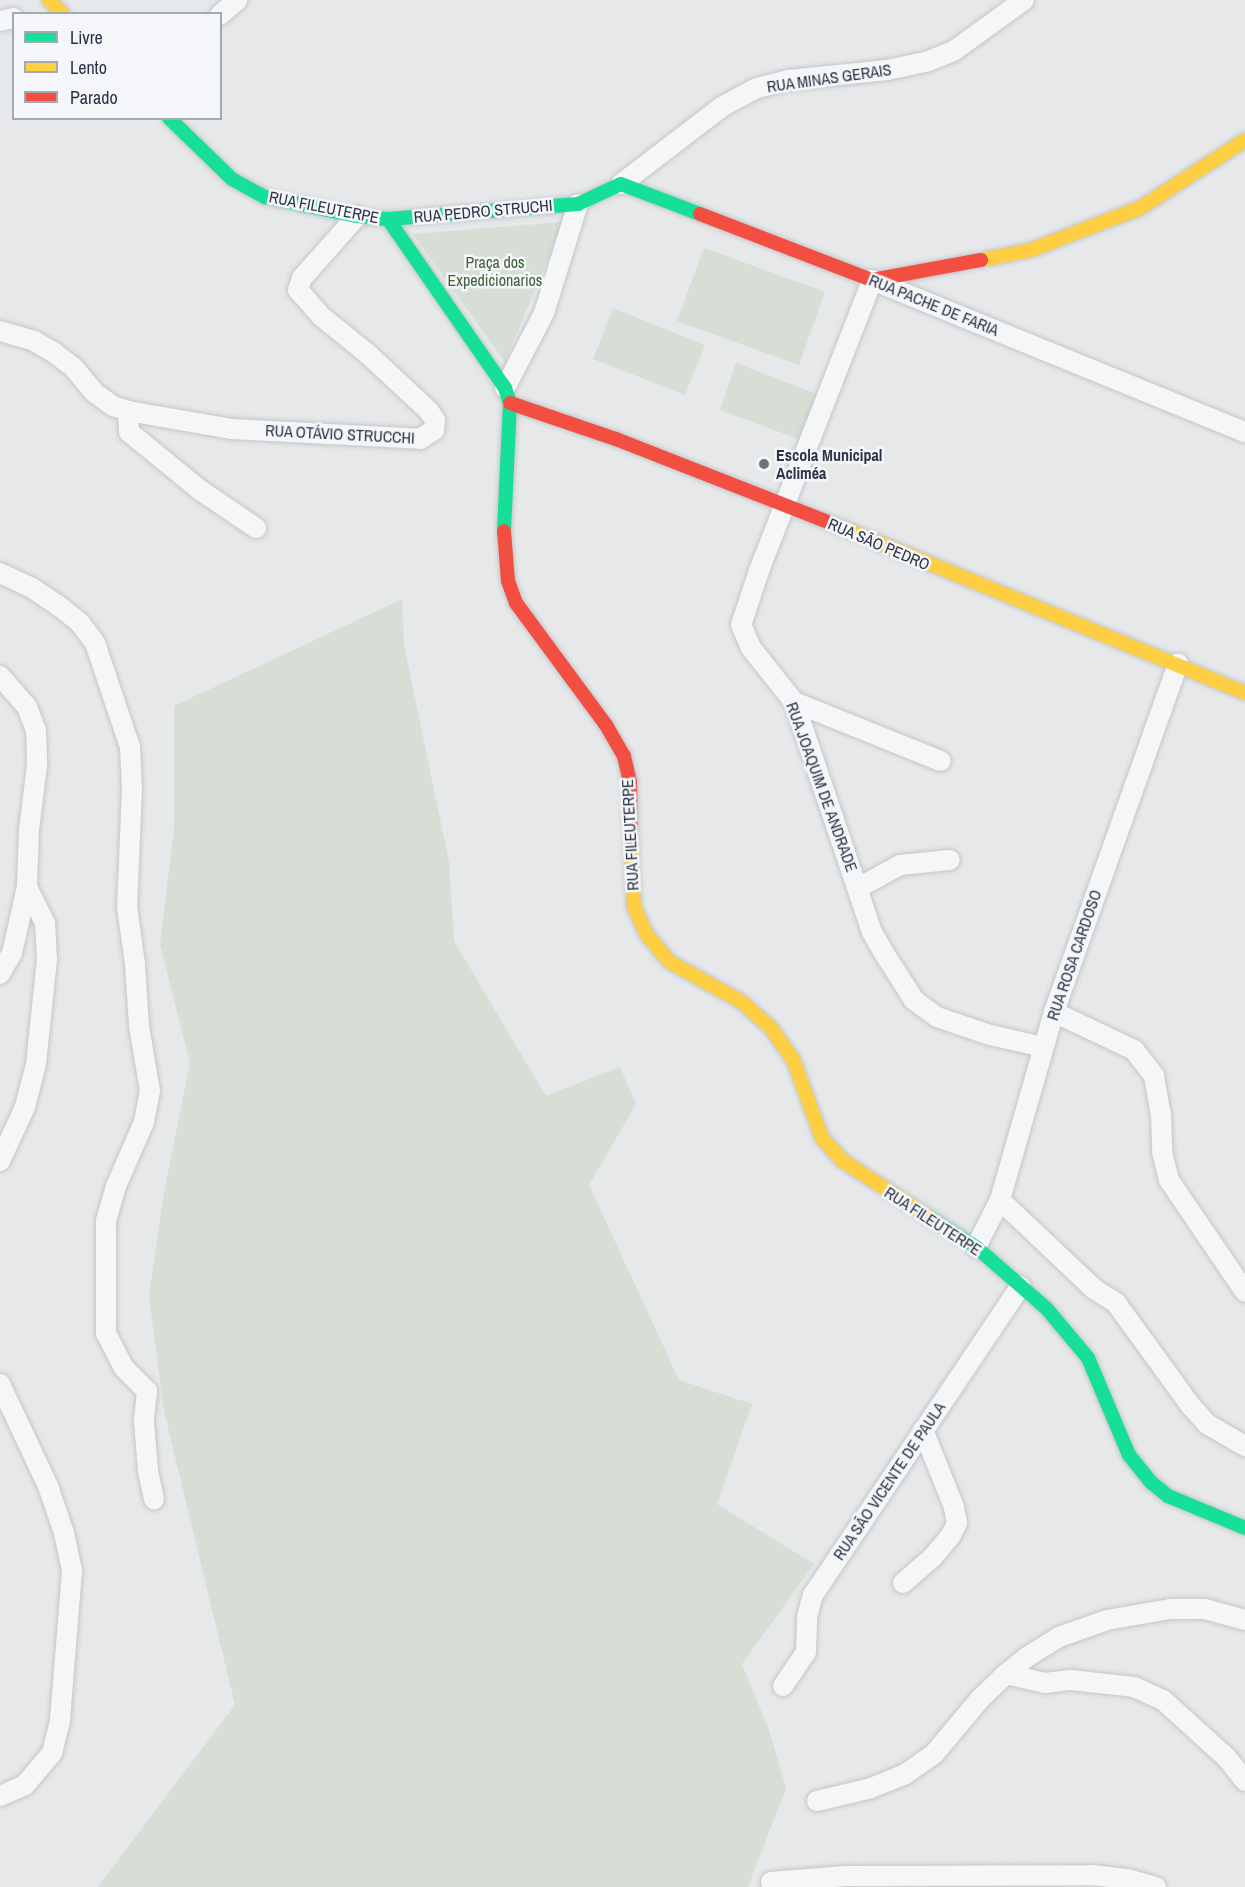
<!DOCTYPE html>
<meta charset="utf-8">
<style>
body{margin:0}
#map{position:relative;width:1245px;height:1887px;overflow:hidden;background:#e6e8ea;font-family:"Archivo Narrow",sans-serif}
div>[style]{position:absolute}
.green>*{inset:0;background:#d6ded6}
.roads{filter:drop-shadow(0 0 2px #c4c6c8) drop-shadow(0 0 2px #c4c6c8)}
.street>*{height:20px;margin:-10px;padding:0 10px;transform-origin:10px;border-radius:10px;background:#f5f6f7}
.fast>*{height:14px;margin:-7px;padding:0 7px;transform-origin:7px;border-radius:7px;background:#16e098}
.slow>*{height:14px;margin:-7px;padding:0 7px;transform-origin:7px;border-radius:7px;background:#ffcf43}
.jam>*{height:14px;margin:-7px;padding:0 7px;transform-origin:7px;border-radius:7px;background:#f24e42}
.dots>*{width:16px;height:16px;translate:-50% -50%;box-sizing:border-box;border:3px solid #f4f6f9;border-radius:50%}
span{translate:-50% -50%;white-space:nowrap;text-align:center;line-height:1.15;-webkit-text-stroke:5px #f4f6f9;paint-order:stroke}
.street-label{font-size:16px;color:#2b3445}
.park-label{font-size:16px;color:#3f6138}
.poi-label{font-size:16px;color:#2b3445;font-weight:700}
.left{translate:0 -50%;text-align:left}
.legend{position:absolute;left:12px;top:12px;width:210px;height:108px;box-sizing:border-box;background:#f4f6f9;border:2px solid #a4a8b1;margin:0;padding:8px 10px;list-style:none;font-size:18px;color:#2b3445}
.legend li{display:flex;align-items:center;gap:12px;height:30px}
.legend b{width:30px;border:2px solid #a4a8b1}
</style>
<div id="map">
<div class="green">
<div style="clip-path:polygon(563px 222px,505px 362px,413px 234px)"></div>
<div style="clip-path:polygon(704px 248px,825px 292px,799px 365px,677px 321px)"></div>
<div style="clip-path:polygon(613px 308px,705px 345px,685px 395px,593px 359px)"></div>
<div style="clip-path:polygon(736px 363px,817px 394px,798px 439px,720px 410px)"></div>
<div style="clip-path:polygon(402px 599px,404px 645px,449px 862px,454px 941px,546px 1096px,620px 1067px,636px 1104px,589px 1185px,679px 1380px,752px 1404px,717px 1504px,814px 1564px,742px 1664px,769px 1730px,786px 1788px,748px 1887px,98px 1887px,235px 1705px,164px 1411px,149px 1296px,164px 1192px,190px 1063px,160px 944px,174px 830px,174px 706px)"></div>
</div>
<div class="roads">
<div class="street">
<div style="left:220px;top:15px;width:23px;rotate:-41deg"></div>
<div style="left:0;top:21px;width:14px;rotate:-12deg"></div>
<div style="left:621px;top:184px;width:128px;rotate:-37.4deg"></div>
<div style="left:723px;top:106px;width:38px;rotate:-28deg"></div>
<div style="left:757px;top:88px;width:33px;rotate:-14deg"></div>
<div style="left:789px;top:80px;width:99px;rotate:-5.8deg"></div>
<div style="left:887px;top:70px;width:40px;rotate:-12deg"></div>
<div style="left:926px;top:62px;width:31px;rotate:-22deg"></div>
<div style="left:955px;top:50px;width:85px;rotate:-35.9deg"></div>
<div style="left:0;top:331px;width:35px;rotate:16deg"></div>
<div style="left:34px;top:341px;width:22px;rotate:30deg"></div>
<div style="left:53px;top:352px;width:25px;rotate:37deg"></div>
<div style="left:73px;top:367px;width:34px;rotate:50deg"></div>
<div style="left:95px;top:393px;width:22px;rotate:36deg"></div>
<div style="left:113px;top:406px;width:16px;rotate:18deg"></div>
<div style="left:128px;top:411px;width:106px;rotate:9.8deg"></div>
<div style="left:232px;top:429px;width:188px;rotate:3deg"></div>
<div style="left:420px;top:439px;width:17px;rotate:-33deg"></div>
<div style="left:434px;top:430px;width:10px;rotate:-84deg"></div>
<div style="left:435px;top:420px;width:11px;rotate:-124deg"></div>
<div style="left:429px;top:411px;width:82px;rotate:-137deg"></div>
<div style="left:369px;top:355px;width:62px;rotate:-140.9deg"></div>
<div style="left:321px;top:316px;width:35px;rotate:-131deg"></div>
<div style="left:298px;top:290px;width:13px;rotate:-72deg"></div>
<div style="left:302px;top:278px;width:83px;rotate:-48.4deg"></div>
<div style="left:505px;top:388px;width:85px;rotate:-62.5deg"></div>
<div style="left:544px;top:313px;width:114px;rotate:-72.7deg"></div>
<div style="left:128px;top:411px;width:21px;rotate:87deg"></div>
<div style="left:129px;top:432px;width:92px;rotate:39.2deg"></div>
<div style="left:200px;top:490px;width:68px;rotate:34.2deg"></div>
<div style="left:0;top:573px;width:35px;rotate:25deg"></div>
<div style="left:32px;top:588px;width:32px;rotate:34deg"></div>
<div style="left:59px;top:606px;width:27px;rotate:39deg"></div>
<div style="left:80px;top:623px;width:25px;rotate:53deg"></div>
<div style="left:95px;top:643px;width:110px;rotate:71.4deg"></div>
<div style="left:130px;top:747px;width:42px;rotate:87.3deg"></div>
<div style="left:132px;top:789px;width:118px;rotate:92.4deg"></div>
<div style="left:127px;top:907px;width:58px;rotate:82deg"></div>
<div style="left:135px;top:964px;width:62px;rotate:86.3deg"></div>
<div style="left:139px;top:1026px;width:66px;rotate:80.4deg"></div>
<div style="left:150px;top:1091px;width:32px;rotate:101deg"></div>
<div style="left:144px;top:1122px;width:70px;rotate:113.6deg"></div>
<div style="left:116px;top:1186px;width:35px;rotate:106deg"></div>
<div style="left:106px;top:1220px;width:113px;rotate:90deg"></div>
<div style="left:106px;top:1333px;width:39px;rotate:63deg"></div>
<div style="left:124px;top:1368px;width:33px;rotate:45deg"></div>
<div style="left:147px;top:1391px;width:31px;rotate:96deg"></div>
<div style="left:144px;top:1422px;width:49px;rotate:85.3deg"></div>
<div style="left:148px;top:1471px;width:29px;rotate:78deg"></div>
<div style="left:0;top:676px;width:41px;rotate:48.9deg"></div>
<div style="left:27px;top:707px;width:25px;rotate:69deg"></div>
<div style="left:36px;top:730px;width:35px;rotate:88deg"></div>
<div style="left:37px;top:765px;width:65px;rotate:97deg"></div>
<div style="left:29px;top:830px;width:57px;rotate:92deg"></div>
<div style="left:27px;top:887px;width:68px;rotate:102.8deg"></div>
<div style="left:12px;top:953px;width:24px;rotate:120deg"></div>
<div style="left:794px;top:702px;width:158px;rotate:21.9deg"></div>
<div style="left:858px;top:888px;width:48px;rotate:-28.7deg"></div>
<div style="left:900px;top:865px;width:50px;rotate:-5.7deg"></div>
<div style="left:1054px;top:1012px;width:89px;rotate:25.4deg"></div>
<div style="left:1134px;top:1050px;width:33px;rotate:52deg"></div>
<div style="left:1154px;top:1076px;width:39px;rotate:80deg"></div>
<div style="left:1161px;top:1114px;width:38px;rotate:88deg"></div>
<div style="left:1162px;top:1152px;width:29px;rotate:76deg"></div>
<div style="left:1169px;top:1180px;width:135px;rotate:55.8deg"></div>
<div style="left:1043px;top:1047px;width:54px;rotate:-167.2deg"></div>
<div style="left:990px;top:1035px;width:56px;rotate:-161.2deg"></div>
<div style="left:937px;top:1017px;width:29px;rotate:-144deg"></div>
<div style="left:914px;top:1000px;width:56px;rotate:-122.6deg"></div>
<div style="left:884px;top:953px;width:24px;rotate:-120deg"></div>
<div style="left:872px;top:932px;width:243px;rotate:-108.7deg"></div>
<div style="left:794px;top:702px;width:69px;rotate:-128.5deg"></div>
<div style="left:751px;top:648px;width:25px;rotate:-113deg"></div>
<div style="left:741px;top:625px;width:60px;rotate:-71.6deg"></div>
<div style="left:760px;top:568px;width:309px;rotate:-68.7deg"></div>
<div style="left:872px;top:280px;width:403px;rotate:22.2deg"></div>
<div style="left:0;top:1161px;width:60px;rotate:-65.2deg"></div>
<div style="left:25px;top:1107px;width:44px;rotate:-75.7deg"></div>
<div style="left:36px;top:1064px;width:105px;rotate:-84deg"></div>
<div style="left:47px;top:960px;width:37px;rotate:-93deg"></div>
<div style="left:45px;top:923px;width:40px;rotate:-116.6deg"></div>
<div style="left:1000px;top:1200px;width:129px;rotate:43.4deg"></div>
<div style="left:1094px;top:1289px;width:26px;rotate:32deg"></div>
<div style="left:1116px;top:1303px;width:126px;rotate:54deg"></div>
<div style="left:1190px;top:1405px;width:25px;rotate:48deg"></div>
<div style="left:1207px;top:1424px;width:44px;rotate:30.1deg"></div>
<div style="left:976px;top:1247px;width:53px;rotate:-62.9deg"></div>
<div style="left:1000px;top:1200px;width:196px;rotate:-74deg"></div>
<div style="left:1054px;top:1012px;width:370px;rotate:-70.4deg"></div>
<div style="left:0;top:1384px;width:113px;rotate:64.8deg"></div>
<div style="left:48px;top:1486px;width:50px;rotate:71.2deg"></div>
<div style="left:64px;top:1533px;width:39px;rotate:78deg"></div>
<div style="left:72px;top:1571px;width:150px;rotate:94.6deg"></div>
<div style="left:60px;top:1721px;width:33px;rotate:104deg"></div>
<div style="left:52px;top:1753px;width:42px;rotate:130.2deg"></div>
<div style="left:25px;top:1785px;width:27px;rotate:156deg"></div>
<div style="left:903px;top:1583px;width:38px;rotate:-41deg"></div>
<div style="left:932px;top:1558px;width:30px;rotate:-50deg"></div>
<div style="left:951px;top:1535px;width:13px;rotate:-63deg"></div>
<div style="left:957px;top:1523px;width:16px;rotate:-101deg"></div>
<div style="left:954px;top:1507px;width:83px;rotate:-111.9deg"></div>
<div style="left:1006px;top:1674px;width:40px;rotate:13deg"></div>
<div style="left:1045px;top:1683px;width:26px;rotate:-7deg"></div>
<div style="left:1071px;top:1680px;width:63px;rotate:6.3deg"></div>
<div style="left:1134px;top:1687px;width:32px;rotate:24deg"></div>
<div style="left:1163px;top:1700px;width:86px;rotate:42.2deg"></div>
<div style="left:1227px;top:1758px;width:29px;rotate:52deg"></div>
<div style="left:783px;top:1686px;width:41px;rotate:-55.9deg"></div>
<div style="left:806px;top:1652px;width:35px;rotate:-88deg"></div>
<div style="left:807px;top:1617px;width:23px;rotate:-75deg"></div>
<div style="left:813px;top:1595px;width:372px;rotate:-56.1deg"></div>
<div style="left:817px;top:1801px;width:56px;rotate:-13.5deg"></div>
<div style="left:871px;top:1788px;width:35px;rotate:-22deg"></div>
<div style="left:904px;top:1775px;width:37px;rotate:-35deg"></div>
<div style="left:934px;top:1754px;width:72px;rotate:-50.1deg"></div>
<div style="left:980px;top:1699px;width:36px;rotate:-44deg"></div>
<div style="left:1006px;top:1674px;width:27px;rotate:-39deg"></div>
<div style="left:1027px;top:1657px;width:38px;rotate:-32deg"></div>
<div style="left:1059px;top:1637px;width:51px;rotate:-19.5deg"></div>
<div style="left:1107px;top:1620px;width:64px;rotate:-9.9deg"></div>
<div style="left:1170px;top:1609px;width:35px"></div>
<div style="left:1205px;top:1609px;width:41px;rotate:15.4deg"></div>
<div style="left:771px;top:1882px;width:75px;rotate:-4.6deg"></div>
<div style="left:846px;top:1876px;width:247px;rotate:-0.2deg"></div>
<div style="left:1093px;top:1875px;width:35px;rotate:7deg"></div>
<div style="left:1128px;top:1879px;width:29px;rotate:16deg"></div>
</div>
<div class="fast">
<div style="left:169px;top:118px;width:88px;rotate:44.1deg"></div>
<div style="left:232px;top:179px;width:38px;rotate:29deg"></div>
<div style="left:265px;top:197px;width:94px;rotate:11.7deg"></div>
<div style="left:357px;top:216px;width:31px;rotate:6deg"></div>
<div style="left:388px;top:219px;width:206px;rotate:55.3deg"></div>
<div style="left:505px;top:388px;width:16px;rotate:72deg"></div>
<div style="left:510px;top:403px;width:128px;rotate:92.7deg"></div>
<div style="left:388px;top:219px;width:191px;rotate:-4.5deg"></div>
<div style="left:578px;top:204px;width:47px;rotate:-24.9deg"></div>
<div style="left:621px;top:184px;width:85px;rotate:20.8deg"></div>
<div style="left:929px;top:1217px;width:56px;rotate:32.6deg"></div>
<div style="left:976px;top:1247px;width:94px;rotate:41.1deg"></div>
<div style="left:1047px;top:1309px;width:64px;rotate:50.1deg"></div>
<div style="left:1088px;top:1358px;width:105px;rotate:67.1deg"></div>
<div style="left:1129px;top:1455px;width:36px;rotate:51deg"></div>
<div style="left:1152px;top:1483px;width:21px;rotate:39deg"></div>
<div style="left:1168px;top:1496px;width:83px;rotate:22.6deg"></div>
</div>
<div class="slow">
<div style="left:49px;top:0;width:20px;rotate:45deg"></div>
<div style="left:981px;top:260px;width:51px;rotate:-11.3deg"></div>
<div style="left:1031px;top:250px;width:117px;rotate:-21.1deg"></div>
<div style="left:1140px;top:208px;width:125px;rotate:-32.9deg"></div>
<div style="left:843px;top:528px;width:435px;rotate:22.3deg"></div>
<div style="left:631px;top:838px;width:69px;rotate:87.5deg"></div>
<div style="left:634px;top:907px;width:31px;rotate:65deg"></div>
<div style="left:647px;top:935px;width:35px;rotate:50deg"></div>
<div style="left:670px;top:962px;width:82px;rotate:29.1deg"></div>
<div style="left:742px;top:1002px;width:39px;rotate:42deg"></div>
<div style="left:771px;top:1028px;width:38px;rotate:55deg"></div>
<div style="left:793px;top:1059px;width:84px;rotate:69.8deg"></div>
<div style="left:822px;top:1138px;width:31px;rotate:48deg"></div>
<div style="left:843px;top:1161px;width:103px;rotate:33.1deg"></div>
</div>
<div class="jam">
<div style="left:700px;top:214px;width:184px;rotate:21deg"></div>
<div style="left:872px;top:280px;width:111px;rotate:-10.4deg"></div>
<div style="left:510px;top:403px;width:112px;rotate:18.8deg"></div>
<div style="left:616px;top:439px;width:244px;rotate:21.4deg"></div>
<div style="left:504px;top:531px;width:50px;rotate:85.4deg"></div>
<div style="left:508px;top:581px;width:23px;rotate:70deg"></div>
<div style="left:516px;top:603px;width:152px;rotate:53.6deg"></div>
<div style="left:606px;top:725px;width:36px;rotate:60deg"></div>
<div style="left:624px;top:756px;width:27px;rotate:77deg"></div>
<div style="left:630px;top:782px;width:56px;rotate:89deg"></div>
</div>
</div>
<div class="dots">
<div style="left:764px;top:464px;background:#6c737f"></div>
</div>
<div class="street-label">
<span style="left:829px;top:78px;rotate:-8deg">RUA MINAS GERAIS</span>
<span style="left:324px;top:207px;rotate:11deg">RUA FILEUTERPE</span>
<span style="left:483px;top:211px;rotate:-5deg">RUA PEDRO STRUCHI</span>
<span style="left:934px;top:305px;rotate:22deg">RUA PACHE DE FARIA</span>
<span style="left:340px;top:434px;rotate:3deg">RUA OTÁVIO STRUCCHI</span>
<span style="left:879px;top:544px;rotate:23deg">RUA SÃO PEDRO</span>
<span style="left:822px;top:787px;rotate:70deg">RUA JOAQUIM DE ANDRADE</span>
<span style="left:630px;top:835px;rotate:-93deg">RUA FILEUTERPE</span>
<span style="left:1074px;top:955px;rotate:-71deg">RUA ROSA CARDOSO</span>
<span style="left:933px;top:1221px;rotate:33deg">RUA FILEUTERPE</span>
<span style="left:889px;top:1481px;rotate:-56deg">RUA SÃO VICENTE DE PAULA</span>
</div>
<div class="park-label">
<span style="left:495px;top:271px">Praça dos<br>Expedicionarios</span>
</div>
<div class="poi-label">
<span class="left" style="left:776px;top:464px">Escola Municipal<br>Acliméa</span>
</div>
<ul class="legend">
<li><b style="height:8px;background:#16e098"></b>Livre</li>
<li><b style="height:8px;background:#ffcf43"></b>Lento</li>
<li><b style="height:8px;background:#f24e42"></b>Parado</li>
</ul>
</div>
